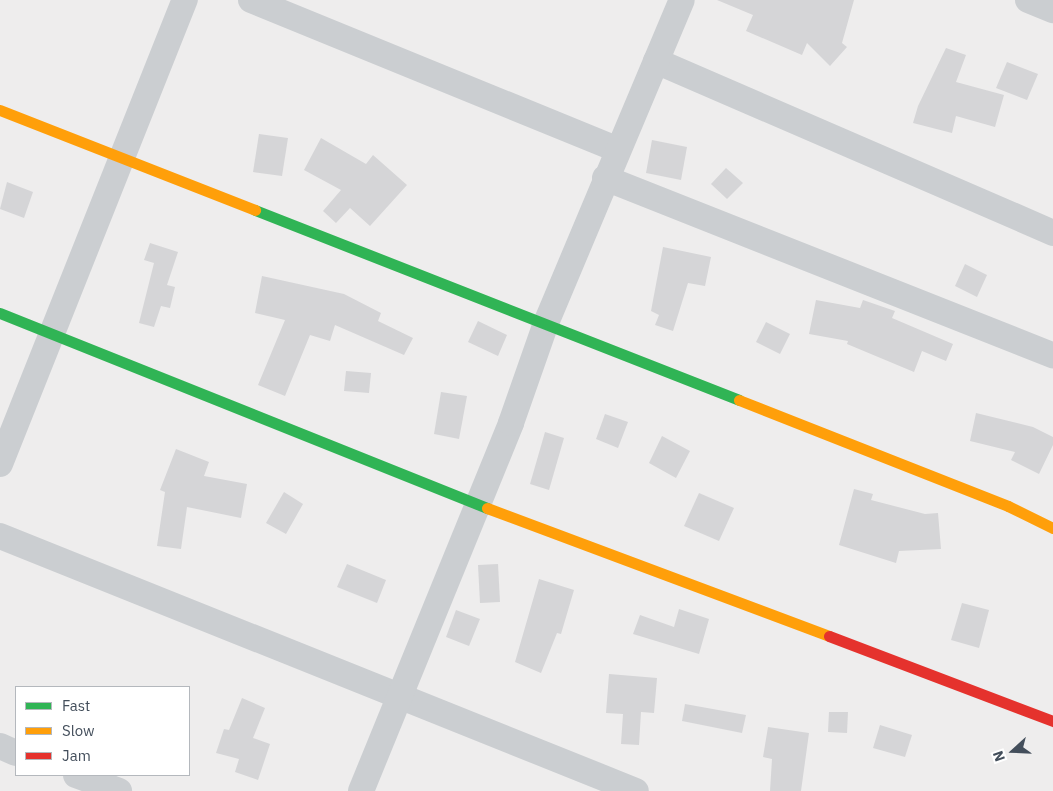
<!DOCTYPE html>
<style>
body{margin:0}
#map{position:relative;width:1053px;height:791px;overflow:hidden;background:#eeeded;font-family:"IBM Plex Sans",sans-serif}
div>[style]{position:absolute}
.building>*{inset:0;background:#d5d5d7}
.street>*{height:26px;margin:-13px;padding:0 13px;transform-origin:13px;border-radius:13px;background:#cbced1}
.fast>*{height:11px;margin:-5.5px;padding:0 5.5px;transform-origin:5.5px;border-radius:5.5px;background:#30b455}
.slow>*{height:11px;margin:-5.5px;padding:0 5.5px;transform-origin:5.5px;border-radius:5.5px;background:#ff9f0a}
.jam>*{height:11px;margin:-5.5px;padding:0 5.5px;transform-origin:5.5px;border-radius:5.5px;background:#e5322d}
span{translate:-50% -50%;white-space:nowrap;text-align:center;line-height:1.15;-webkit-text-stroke:5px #fff;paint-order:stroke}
.legend{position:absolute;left:15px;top:686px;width:175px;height:90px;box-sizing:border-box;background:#fff;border:1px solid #b4b8bd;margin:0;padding:6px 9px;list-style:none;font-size:15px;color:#434e5b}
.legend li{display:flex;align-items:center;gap:10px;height:25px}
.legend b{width:25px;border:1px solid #b4b8bd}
.north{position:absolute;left:988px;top:726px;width:50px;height:50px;-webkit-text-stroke:4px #fff;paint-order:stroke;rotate:250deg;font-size:14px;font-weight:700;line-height:20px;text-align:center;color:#434e5b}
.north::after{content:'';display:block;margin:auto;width:18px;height:22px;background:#434e5b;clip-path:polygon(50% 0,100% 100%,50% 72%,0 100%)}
</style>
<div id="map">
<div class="building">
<div style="clip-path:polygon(717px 0,854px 0,842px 43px,847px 47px,830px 66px,807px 43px,802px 55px,746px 31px,753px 15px)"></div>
<div style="clip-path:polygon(946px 48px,966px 55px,956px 82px,1004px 95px,995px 127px,956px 116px,952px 133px,913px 123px,918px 106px)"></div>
<div style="clip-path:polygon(1007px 62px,1038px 74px,1027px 100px,996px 88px)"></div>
<div style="clip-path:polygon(259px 134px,288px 138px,282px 176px,253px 172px)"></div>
<div style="clip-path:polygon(321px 138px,366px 164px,373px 155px,407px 185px,370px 226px,350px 208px,336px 223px,323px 211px,341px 190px,304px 170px)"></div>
<div style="clip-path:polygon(652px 140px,687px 147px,681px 180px,646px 173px)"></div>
<div style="clip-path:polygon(726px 168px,743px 183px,727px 199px,711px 184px)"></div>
<div style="clip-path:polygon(7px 182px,33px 192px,24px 218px,0 209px)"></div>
<div style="clip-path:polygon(150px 243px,178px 252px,167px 285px,175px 287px,170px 308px,161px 306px,154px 327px,139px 323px,154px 263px,144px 260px)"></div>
<div style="clip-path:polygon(663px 247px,711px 257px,705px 286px,688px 283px,673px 331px,655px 325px,659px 315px,651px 311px)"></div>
<div style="clip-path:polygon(965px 264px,987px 275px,977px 297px,955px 286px)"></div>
<div style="clip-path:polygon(262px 276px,344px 294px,381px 313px,378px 321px,413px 338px,404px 355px,335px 325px,330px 341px,310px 335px,285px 396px,258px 385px,285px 320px,255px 313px)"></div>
<div style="clip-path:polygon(816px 300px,860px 308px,863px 300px,895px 311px,892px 318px,953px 344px,946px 361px,922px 351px,914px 372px,847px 344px,848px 341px,809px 334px)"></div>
<div style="clip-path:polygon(478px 321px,507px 335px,498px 356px,468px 342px)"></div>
<div style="clip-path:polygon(766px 322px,790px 334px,780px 354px,756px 342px)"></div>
<div style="clip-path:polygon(346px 371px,371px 373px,369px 393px,344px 391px)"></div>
<div style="clip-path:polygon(441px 392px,467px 396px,459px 439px,434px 434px)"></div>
<div style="clip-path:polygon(976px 413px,1033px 427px,1053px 437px,1053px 445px,1039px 474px,1011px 460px,1015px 452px,970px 441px)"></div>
<div style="clip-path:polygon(605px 414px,628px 422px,618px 448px,596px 439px)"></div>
<div style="clip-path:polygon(545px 432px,564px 438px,549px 490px,530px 484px)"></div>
<div style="clip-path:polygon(662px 436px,690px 451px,676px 478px,649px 463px)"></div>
<div style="clip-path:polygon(176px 449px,209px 462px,204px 476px,247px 484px,241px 518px,187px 507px,181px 549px,157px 546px,165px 492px,160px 490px)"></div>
<div style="clip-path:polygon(854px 489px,873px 494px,871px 500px,925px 514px,938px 513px,941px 549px,899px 551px,896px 563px,839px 545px)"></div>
<div style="clip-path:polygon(284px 492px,303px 504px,286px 534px,266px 523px)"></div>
<div style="clip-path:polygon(699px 493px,734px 508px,719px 541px,684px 526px)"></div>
<div style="clip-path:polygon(347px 564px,386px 580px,377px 603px,337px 587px)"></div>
<div style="clip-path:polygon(498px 564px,500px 602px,480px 603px,478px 565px)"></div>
<div style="clip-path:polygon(539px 579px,574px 590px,561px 634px,557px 633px,541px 673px,515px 662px)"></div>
<div style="clip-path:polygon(962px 603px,989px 610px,979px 648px,951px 640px)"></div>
<div style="clip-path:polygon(679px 609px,709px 619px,699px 654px,633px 634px,640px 615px,674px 627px)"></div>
<div style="clip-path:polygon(456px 610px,480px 619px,469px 646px,446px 637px)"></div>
<div style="clip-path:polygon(609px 674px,657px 678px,654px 713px,641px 712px,639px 745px,621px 744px,623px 714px,606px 713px)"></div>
<div style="clip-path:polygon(242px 698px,265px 708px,253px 738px,270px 744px,258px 780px,235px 772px,239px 759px,216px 753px,224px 729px,229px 730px)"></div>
<div style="clip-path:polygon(685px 704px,746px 715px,742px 733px,682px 721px)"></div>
<div style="clip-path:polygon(829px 712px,848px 712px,847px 733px,828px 732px)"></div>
<div style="clip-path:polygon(880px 725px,912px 735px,905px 757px,873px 748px)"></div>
<div style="clip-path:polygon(768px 727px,809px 733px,801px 791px,770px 791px,772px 759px,763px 757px)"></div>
</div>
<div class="street">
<div style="left:251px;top:0;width:395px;rotate:22.2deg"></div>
<div style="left:1028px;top:0;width:27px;rotate:22deg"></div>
<div style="left:656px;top:61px;width:433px;rotate:23.4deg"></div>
<div style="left:605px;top:178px;width:482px;rotate:21.6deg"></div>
<div style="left:0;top:464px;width:500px;rotate:-68.3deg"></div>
<div style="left:0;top:536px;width:685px;rotate:21.85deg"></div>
<div style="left:0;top:746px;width:17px;rotate:24deg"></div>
<div style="left:76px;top:775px;width:46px;rotate:20.4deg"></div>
<div style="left:361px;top:791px;width:397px;rotate:-67.8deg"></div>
<div style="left:511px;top:423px;width:106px;rotate:-70.7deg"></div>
<div style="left:546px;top:323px;width:350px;rotate:-67.2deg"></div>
</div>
<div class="fast">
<div style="left:255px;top:210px;width:520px;rotate:21.43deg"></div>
<div style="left:0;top:313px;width:525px;rotate:21.82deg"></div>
</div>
<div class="slow">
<div style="left:0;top:110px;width:274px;rotate:21.4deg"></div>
<div style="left:739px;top:400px;width:289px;rotate:21.5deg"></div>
<div style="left:1008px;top:506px;width:50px;rotate:26.1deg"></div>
<div style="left:487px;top:508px;width:365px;rotate:20.5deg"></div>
</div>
<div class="jam">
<div style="left:829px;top:636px;width:240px;rotate:20.8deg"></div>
</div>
<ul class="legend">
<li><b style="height:6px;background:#30b455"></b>Fast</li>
<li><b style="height:6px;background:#ff9f0a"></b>Slow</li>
<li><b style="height:6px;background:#e5322d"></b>Jam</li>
</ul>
<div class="north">N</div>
</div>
